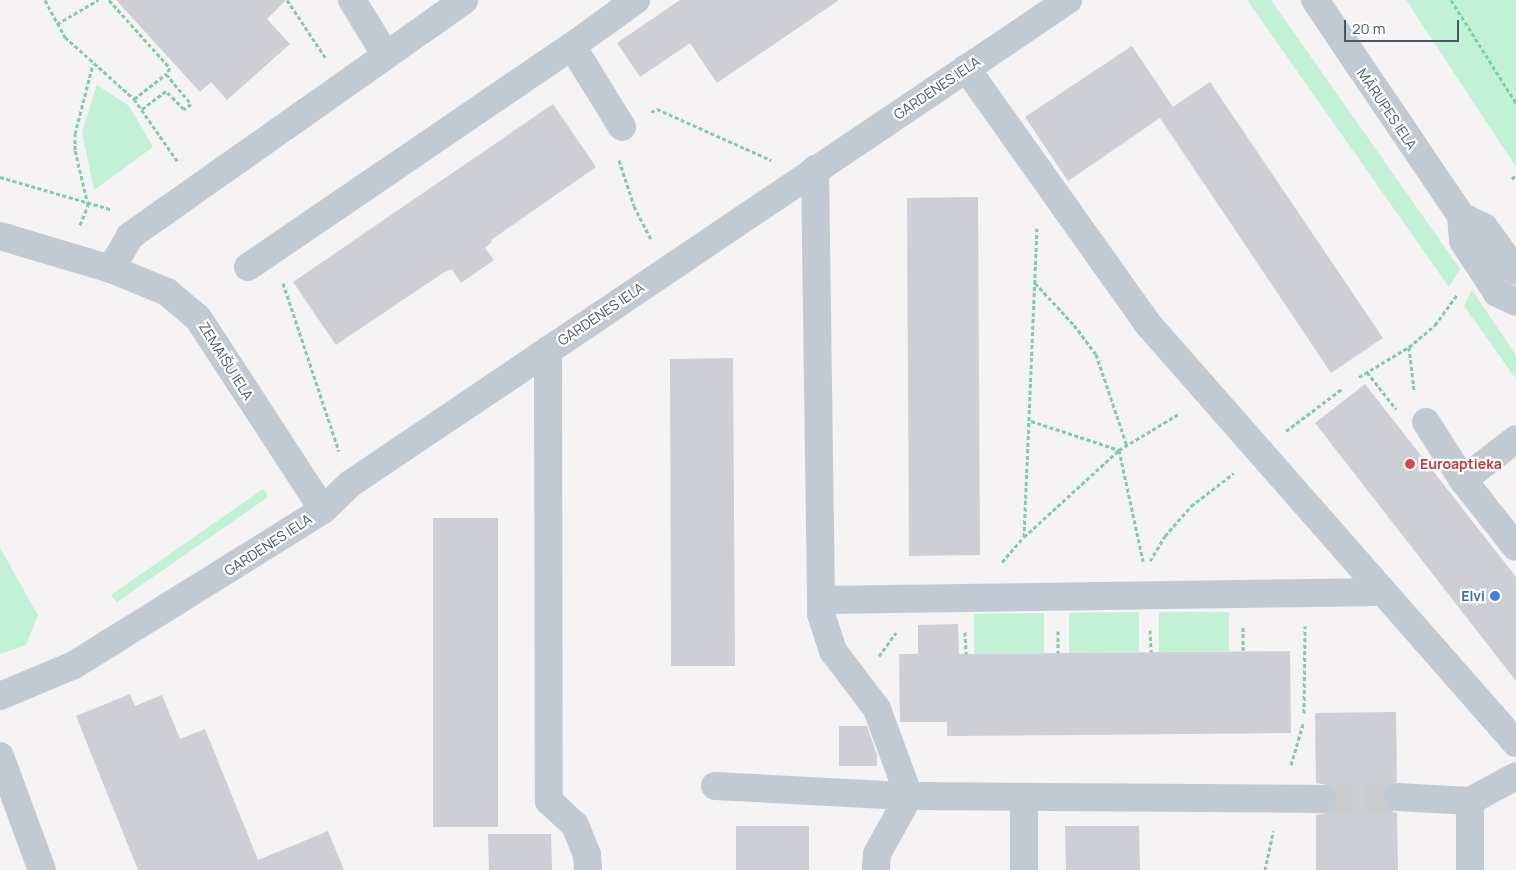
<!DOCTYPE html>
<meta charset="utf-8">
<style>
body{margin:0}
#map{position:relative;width:1516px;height:870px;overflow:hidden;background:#f5f3f3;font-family:Manrope,sans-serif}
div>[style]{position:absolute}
.green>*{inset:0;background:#c3f1d5}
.building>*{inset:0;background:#cdcfd5}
.minor-tunnel>*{height:28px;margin-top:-14px;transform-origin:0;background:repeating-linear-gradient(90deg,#caccce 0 28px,transparent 0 42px)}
.path>*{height:3px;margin-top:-1.5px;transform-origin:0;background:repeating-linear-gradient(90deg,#7ad0a6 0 4px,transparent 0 6.5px)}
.minor>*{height:28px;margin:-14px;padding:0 14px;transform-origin:14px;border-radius:14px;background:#c1cad2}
.dots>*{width:14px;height:14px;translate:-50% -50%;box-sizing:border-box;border:2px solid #fff;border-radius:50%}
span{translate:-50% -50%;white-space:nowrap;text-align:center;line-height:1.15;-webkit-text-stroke:4.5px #fff;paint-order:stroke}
.street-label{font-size:14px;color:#4a5661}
.health-label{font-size:14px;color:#be3a42;font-weight:700}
.left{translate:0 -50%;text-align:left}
.shop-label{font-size:14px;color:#366cbe;font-weight:700}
.right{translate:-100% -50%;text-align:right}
.scale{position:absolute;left:1344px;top:20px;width:115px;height:22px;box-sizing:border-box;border:2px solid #4a5661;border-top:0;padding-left:6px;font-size:15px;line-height:18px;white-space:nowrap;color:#4a5661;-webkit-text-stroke:4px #fff;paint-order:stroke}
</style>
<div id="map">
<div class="green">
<div style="clip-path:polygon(1247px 0,1271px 0,1460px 269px,1449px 287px)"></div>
<div style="clip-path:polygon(1406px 0,1516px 0,1516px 167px)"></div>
<div style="clip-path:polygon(97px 85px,129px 106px,153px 147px,94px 190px,82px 132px)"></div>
<div style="clip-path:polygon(1472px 290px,1516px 355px,1516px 379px,1464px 306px)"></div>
<div style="clip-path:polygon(263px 489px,268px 497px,117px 602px,111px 595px)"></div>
<div style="clip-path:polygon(0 548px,38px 615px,26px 645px,0 654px)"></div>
<div style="clip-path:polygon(1139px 612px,1139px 652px,1069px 653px,1069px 613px)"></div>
<div style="clip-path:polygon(1159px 612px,1229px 612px,1229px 651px,1159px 652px)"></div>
<div style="clip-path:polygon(1044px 613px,1044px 653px,974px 654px,974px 614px)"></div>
</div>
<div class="building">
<div style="clip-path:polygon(116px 0,286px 0,267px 19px,290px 44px,227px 100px,211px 82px,200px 92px)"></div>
<div style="clip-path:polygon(680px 0,839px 0,717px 83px,690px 43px,640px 77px,617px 43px)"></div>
<div style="clip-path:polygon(1132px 46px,1173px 107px,1210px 82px,1383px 338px,1331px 373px,1160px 118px,1068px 181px,1025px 117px)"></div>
<div style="clip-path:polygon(553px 104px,596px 167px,491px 240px,492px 242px,485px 248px,494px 260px,461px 283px,452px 269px,443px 273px,336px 345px,293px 282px)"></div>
<div style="clip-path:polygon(978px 197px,980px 555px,909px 556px,907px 198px)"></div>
<div style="clip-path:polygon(733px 358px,735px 666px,671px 666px,670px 359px)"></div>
<div style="clip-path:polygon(1365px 384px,1516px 577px,1516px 681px,1315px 423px)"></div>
<div style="clip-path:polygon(433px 518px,498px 518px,498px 827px,433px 827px)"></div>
<div style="clip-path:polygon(958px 624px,959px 654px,1290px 651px,1291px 733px,947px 736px,947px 722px,900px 722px,899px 654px,918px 654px,918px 625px)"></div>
<div style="clip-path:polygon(130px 694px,135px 706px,162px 695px,180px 739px,205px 729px,258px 860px,328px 831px,344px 870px,138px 870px,76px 716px)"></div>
<div style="clip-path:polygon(1396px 712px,1397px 782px,1384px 788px,1381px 797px,1388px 810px,1397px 813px,1398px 870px,1316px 870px,1316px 815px,1331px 812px,1339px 799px,1331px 786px,1316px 783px,1315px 713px)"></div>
<div style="clip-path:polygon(839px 726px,867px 726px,877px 755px,877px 766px,839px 766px)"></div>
<div style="clip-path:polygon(736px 826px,809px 826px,809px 870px,736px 870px)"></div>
<div style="clip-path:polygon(1065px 826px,1139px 826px,1140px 870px,1066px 870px)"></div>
<div style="clip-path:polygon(488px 834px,551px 834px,552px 870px,489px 870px)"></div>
</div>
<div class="minor-tunnel">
<div style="left:1323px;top:799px;width:74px;rotate:-1.5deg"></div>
</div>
<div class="path">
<div style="left:45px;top:0;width:42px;rotate:61.6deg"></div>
<div style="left:65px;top:37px;width:93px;rotate:41.9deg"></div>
<div style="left:134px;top:99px;width:77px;rotate:55.1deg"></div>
<div style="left:109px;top:0;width:91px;rotate:48.1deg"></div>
<div style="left:170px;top:68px;width:7px;rotate:124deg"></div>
<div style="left:166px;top:74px;width:39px;rotate:50deg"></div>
<div style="left:191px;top:104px;width:9px;rotate:144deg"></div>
<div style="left:184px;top:109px;width:25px;rotate:-135deg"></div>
<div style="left:166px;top:91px;width:31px;rotate:143deg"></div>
<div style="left:287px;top:0;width:69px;rotate:56.3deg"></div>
<div style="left:1451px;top:0;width:122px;rotate:57.7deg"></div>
<div style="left:57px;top:24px;width:48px;rotate:-30.3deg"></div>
<div style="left:134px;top:99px;width:41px;rotate:-38deg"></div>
<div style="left:651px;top:112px;width:7px;rotate:-27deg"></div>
<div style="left:657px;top:109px;width:125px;rotate:24.1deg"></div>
<div style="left:619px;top:160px;width:48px;rotate:71.9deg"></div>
<div style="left:634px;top:206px;width:37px;rotate:63deg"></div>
<div style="left:0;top:177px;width:115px;rotate:16.2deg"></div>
<div style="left:1512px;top:179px;width:6px;rotate:-51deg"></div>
<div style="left:80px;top:225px;width:22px;rotate:-68deg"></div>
<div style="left:88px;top:205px;width:57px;rotate:-103.3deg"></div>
<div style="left:75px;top:150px;width:16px;rotate:-90deg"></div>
<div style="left:75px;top:134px;width:72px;rotate:-75.6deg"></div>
<div style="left:283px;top:283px;width:177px;rotate:71.6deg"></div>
<div style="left:1035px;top:283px;width:57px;rotate:47.1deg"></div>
<div style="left:1074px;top:325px;width:36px;rotate:53deg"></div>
<div style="left:1096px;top:354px;width:97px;rotate:71.4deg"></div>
<div style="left:1409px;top:347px;width:43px;rotate:83.4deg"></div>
<div style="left:1367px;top:372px;width:47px;rotate:51.9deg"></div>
<div style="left:1359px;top:377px;width:58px;rotate:-31deg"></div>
<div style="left:1409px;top:347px;width:34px;rotate:-40deg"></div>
<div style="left:1435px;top:325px;width:37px;rotate:-54deg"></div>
<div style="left:1031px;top:421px;width:93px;rotate:18.2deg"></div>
<div style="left:1119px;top:450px;width:114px;rotate:77.8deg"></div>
<div style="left:1286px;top:431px;width:71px;rotate:-37deg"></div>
<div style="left:1024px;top:537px;width:309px;rotate:-87.6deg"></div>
<div style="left:1150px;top:561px;width:29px;rotate:-59deg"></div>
<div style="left:1165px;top:536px;width:40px;rotate:-49deg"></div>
<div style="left:1191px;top:506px;width:54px;rotate:-37.5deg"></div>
<div style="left:1002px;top:562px;width:33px;rotate:-49deg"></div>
<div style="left:1024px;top:537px;width:129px;rotate:-42.5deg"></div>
<div style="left:1119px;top:450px;width:71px;rotate:-31.2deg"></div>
<div style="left:1243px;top:627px;width:24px;rotate:90deg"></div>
<div style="left:1150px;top:630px;width:22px;rotate:87deg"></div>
<div style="left:1058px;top:631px;width:22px;rotate:90deg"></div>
<div style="left:965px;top:632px;width:22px;rotate:87deg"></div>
<div style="left:879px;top:656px;width:29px;rotate:-54deg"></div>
<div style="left:1304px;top:713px;width:87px;rotate:-89.3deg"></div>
<div style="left:1291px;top:765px;width:43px;rotate:-73.7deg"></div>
<div style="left:1265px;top:870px;width:40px;rotate:-78deg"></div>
</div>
<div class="minor">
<div style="left:352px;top:0;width:63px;rotate:58.6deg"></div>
<div style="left:1315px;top:0;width:261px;rotate:55.9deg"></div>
<div style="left:1461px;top:216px;width:25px;rotate:26deg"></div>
<div style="left:1484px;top:227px;width:54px;rotate:54deg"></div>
<div style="left:966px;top:68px;width:313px;rotate:54.6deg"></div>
<div style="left:1147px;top:323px;width:559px;rotate:48.7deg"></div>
<div style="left:622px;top:127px;width:95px;rotate:-121.7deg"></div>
<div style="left:572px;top:46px;width:79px;rotate:-35.7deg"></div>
<div style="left:815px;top:169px;width:445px;rotate:89.2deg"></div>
<div style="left:821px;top:614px;width:39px;rotate:72deg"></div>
<div style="left:833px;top:651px;width:73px;rotate:52.8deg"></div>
<div style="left:877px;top:709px;width:93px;rotate:69.8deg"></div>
<div style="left:909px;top:796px;width:66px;rotate:118.9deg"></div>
<div style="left:877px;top:854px;width:16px;rotate:94deg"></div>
<div style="left:1461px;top:216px;width:25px;rotate:85deg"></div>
<div style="left:1463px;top:241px;width:62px;rotate:56.8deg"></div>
<div style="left:1497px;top:293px;width:21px;rotate:25deg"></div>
<div style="left:0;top:236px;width:116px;rotate:16.6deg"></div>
<div style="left:111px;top:269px;width:61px;rotate:22.3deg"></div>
<div style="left:167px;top:292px;width:40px;rotate:40deg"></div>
<div style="left:198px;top:318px;width:229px;rotate:56.9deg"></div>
<div style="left:248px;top:267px;width:392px;rotate:-34.3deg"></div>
<div style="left:111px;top:269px;width:38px;rotate:-60deg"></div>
<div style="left:130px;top:236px;width:409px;rotate:-35.2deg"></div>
<div style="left:548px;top:350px;width:451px;rotate:89.9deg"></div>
<div style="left:549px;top:801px;width:35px;rotate:43deg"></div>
<div style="left:575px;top:825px;width:32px;rotate:68deg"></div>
<div style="left:587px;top:855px;width:15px;rotate:86deg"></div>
<div style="left:1426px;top:422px;width:69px;rotate:57.5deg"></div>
<div style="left:1463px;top:480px;width:85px;rotate:51.7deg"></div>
<div style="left:1463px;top:480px;width:67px;rotate:-37.7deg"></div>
<div style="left:821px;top:600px;width:562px;rotate:-0.82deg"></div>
<div style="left:0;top:696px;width:80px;rotate:-22.7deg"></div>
<div style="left:74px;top:665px;width:293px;rotate:-31.9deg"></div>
<div style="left:323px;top:510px;width:37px;rotate:-44deg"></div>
<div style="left:350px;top:484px;width:866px;rotate:-33.98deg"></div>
<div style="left:0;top:756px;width:121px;rotate:69.8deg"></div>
<div style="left:715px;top:786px;width:194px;rotate:3deg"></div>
<div style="left:909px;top:796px;width:414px;rotate:0.4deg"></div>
<div style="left:1397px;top:797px;width:73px;rotate:3.1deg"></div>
<div style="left:1470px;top:801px;width:52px;rotate:-28.5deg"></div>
<div style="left:1470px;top:801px;width:69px;rotate:90deg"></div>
<div style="left:1024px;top:870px;width:73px;rotate:-90deg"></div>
</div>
<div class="dots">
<div style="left:1410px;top:464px;background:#e0444e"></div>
<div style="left:1495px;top:596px;background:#3f7fe0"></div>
</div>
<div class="street-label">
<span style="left:937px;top:88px;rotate:-34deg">GARDENES IELA</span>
<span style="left:1387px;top:109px;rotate:56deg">MĀRUPES IELA</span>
<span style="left:601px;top:314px;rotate:-34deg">GARDENES IELA</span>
<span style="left:226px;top:361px;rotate:58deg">ZEMAIŠU IELA</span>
<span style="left:268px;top:545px;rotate:-33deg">GARDENES IELA</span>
</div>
<div class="health-label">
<span class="left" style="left:1420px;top:464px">Euroaptieka</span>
</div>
<div class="shop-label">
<span class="right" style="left:1485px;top:596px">Elvi</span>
</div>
<div class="scale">20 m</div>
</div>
